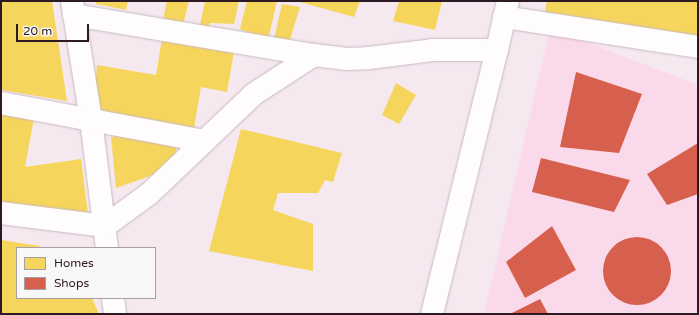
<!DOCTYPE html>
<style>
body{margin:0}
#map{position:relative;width:699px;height:315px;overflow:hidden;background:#f5e8ef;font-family:"Varela Round",sans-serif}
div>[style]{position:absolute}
.built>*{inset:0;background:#fad9eb}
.homes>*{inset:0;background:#f6d55c}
.shops>*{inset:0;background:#d6604d}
.round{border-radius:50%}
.roads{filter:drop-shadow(0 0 1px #c8b9c1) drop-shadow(0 0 1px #c8b9c1)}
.minor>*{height:22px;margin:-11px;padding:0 11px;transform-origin:11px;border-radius:11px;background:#fefcfd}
span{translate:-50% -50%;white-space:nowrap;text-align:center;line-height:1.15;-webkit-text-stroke:4px #f8f8f8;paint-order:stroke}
.frame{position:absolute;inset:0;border:2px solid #2d1924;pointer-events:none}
.legend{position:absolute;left:16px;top:247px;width:140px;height:52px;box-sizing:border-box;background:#f8f8f8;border:1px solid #a79fa3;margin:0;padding:5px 7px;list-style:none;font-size:12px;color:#2d1924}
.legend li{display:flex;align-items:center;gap:8px;height:20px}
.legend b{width:20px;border:1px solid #a79fa3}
.scale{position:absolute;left:16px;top:24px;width:73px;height:18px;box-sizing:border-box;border:2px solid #2d1924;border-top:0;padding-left:5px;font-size:12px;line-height:14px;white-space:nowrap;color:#2d1924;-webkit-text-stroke:3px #f8f8f8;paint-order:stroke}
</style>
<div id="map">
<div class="built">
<div style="clip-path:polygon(550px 28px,698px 85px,698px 314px,484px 314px)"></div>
</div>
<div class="homes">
<div style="clip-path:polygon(1px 1px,52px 1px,67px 101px,1px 90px)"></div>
<div style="clip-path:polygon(95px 1px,128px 1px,126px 10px,96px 4px)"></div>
<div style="clip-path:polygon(167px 1px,189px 1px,183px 25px,163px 19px)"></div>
<div style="clip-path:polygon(205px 1px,239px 1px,234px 24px,210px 23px,208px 32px,199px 30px)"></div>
<div style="clip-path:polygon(247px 1px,277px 1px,268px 40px,240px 29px)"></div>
<div style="clip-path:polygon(296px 1px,360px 1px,354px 17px)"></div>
<div style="clip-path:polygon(399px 1px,442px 1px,435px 30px,393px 21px)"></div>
<div style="clip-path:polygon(547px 1px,698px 1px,698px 36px,545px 12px)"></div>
<div style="clip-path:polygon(282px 4px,300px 7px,288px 46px,274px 39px)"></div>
<div style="clip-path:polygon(162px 39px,234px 51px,227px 92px,201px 87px,193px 134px,93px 114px,97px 65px,156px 75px)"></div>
<div style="clip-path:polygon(396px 83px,416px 95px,399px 124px,382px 115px)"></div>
<div style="clip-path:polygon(1px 106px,35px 112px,25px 167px,81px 159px,88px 214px,1px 202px)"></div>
<div style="clip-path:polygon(241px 129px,342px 153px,333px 182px,325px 180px,318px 193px,278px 193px,273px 210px,313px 224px,313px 271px,209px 251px)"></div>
<div style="clip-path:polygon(138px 134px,177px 148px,170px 169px,116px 188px,111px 137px)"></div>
<div style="clip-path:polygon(1px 240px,40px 246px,39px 248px,17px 248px,17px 298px,92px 298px,99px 314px,1px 313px)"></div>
</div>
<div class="shops">
<div style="clip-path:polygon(576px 72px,642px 94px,619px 153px,560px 147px)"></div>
<div style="clip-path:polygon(698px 143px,698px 194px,667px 205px,647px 174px)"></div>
<div style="clip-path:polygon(541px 158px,630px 180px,614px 212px,532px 192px)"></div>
<div style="clip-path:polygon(552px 226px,576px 270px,525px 298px,506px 262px)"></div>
<div class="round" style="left:603px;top:237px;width:68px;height:68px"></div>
<div style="clip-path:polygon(540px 299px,548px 314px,510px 314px)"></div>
</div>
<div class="roads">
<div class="minor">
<div style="left:72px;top:1px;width:121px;rotate:80.9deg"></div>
<div style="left:91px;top:120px;width:129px;rotate:82.9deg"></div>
<div style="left:74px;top:15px;width:243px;rotate:9.5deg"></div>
<div style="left:314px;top:55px;width:31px;rotate:7deg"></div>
<div style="left:345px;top:59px;width:24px;rotate:-2deg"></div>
<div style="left:369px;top:58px;width:64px;rotate:-7.1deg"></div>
<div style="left:433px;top:50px;width:64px"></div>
<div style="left:504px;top:17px;width:196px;rotate:8.8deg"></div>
<div style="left:1px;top:103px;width:207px;rotate:10.6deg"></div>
<div style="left:1px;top:213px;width:105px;rotate:7.1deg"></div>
<div style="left:105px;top:226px;width:54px;rotate:-36deg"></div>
<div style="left:149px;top:194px;width:145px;rotate:-43.6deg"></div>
<div style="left:254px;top:94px;width:72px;rotate:-33deg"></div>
<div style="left:113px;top:298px;width:16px;rotate:83deg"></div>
<div style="left:432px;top:314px;width:272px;rotate:-76.2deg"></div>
<div style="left:497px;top:50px;width:50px;rotate:-77.3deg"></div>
</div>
</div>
<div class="frame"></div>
<ul class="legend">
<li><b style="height:11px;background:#f6d55c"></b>Homes</li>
<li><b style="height:11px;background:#d6604d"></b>Shops</li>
</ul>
<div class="scale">20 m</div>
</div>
